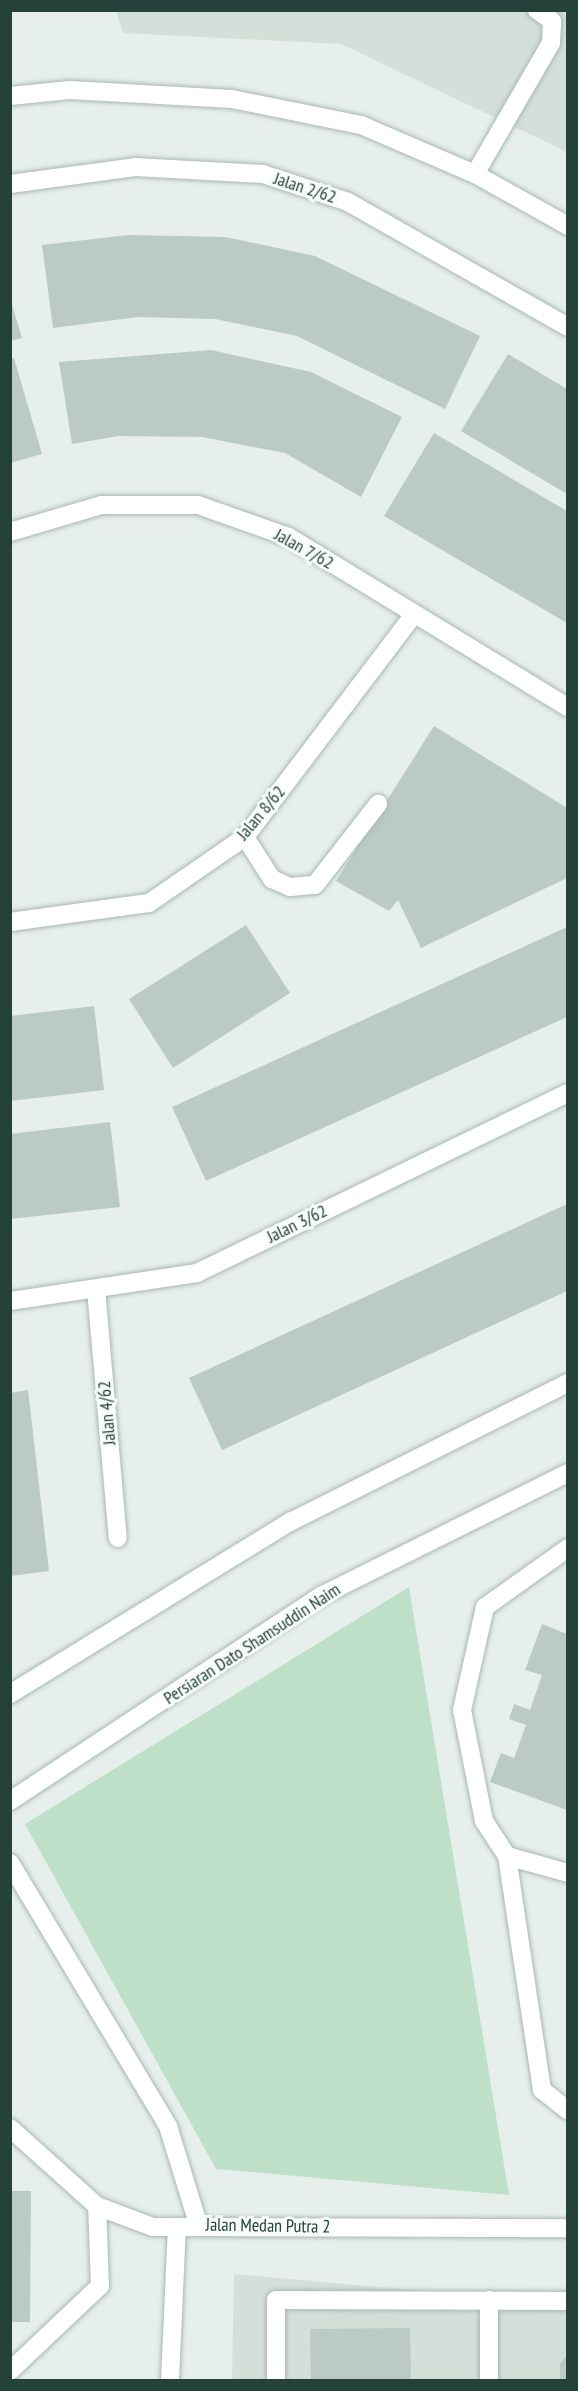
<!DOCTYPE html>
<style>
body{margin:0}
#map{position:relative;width:578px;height:2391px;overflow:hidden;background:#e6efeb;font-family:"PT Sans Narrow",sans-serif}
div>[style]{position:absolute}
.built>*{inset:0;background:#d4dfda}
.green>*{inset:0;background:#bfe0c8}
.building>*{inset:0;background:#bbcac4}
.roads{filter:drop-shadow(0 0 2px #a8b8b2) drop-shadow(0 0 2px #a8b8b2)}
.service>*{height:18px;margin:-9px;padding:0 9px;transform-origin:9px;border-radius:9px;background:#fff}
.minor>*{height:18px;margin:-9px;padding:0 9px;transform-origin:9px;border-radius:9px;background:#fff}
.secondary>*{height:18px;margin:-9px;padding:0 9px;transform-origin:9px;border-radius:9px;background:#fff}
span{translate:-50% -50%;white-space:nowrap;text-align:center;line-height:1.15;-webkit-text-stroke:6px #f7fbf9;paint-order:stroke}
.street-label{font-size:18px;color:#24423a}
.frame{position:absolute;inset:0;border:12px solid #24423a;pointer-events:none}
</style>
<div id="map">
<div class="built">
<div style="clip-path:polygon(116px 11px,567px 11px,567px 152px,341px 44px,123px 33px)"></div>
<div style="clip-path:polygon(234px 2274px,567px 2304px,567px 2380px,232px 2380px)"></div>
</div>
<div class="green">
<div style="clip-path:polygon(409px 1587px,509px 2195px,216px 2169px,25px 1824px)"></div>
</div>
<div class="building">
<div style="clip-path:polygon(128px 235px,225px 237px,315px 256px,480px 336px,445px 409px,297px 336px,215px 319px,138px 317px,53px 328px,42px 245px)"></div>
<div style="clip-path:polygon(10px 298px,22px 338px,10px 341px)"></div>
<div style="clip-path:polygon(211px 350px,311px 372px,402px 417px,361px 497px,285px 453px,202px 437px,119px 436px,72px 444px,59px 362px)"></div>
<div style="clip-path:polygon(508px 354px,567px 389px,567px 494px,461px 431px)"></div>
<div style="clip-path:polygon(14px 358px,42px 454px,10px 463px,10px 359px)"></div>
<div style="clip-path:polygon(434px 433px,567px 511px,567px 623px,384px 516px)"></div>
<div style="clip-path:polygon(434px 726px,567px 808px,567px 878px,421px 948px,398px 900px,389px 911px,336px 881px)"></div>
<div style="clip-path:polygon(246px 925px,290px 993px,173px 1068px,129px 999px)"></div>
<div style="clip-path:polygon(567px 927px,567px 1017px,206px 1181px,172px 1107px)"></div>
<div style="clip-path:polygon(94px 1006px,104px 1090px,10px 1101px,10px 1016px)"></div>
<div style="clip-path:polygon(110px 1122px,120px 1207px,10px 1219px,10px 1134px)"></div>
<div style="clip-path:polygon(567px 1204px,567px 1291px,222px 1450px,189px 1378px)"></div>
<div style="clip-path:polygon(28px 1390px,49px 1571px,10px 1576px,10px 1393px)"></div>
<div style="clip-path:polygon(542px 1624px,567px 1634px,567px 1810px,490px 1782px,501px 1753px,514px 1758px,526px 1725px,509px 1719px,514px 1704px,530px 1710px,542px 1675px,525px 1670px)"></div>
<div style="clip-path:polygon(10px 2191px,31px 2191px,30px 2322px,10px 2322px)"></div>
<div style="clip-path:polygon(410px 2328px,411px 2380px,311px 2380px,310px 2329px)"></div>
<div style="clip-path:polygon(567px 2355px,567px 2380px,560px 2380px,560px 2364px)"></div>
</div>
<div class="roads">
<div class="service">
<div style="left:475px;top:174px;width:151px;rotate:-59.9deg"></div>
<div style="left:551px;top:43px;width:22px;rotate:-87deg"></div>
<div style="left:552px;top:21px;width:19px;rotate:-144deg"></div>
<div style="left:245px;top:837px;width:50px;rotate:57.3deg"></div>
<div style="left:272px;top:879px;width:20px;rotate:24deg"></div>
<div style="left:290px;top:887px;width:25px;rotate:-5deg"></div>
<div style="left:315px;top:885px;width:103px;rotate:-52.1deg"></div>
<div style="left:568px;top:1548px;width:102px;rotate:144.6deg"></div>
<div style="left:485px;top:1607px;width:106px;rotate:102.6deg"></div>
<div style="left:462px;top:1710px;width:113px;rotate:78.8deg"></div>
<div style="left:484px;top:1821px;width:42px;rotate:56.7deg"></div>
<div style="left:507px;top:1856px;width:63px;rotate:15.6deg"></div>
<div style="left:507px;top:1856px;width:237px;rotate:81.5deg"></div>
<div style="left:542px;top:2090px;width:33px;rotate:38deg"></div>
<div style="left:10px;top:2128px;width:117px;rotate:41.9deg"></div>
<div style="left:97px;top:2206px;width:60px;rotate:20.6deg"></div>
<div style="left:153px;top:2227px;width:46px"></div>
<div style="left:276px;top:2300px;width:80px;rotate:90deg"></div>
<div style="left:10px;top:2371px;width:124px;rotate:-43.4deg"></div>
<div style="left:100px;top:2286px;width:80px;rotate:-92.1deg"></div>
<div style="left:170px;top:2380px;width:152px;rotate:-87.4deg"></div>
</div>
<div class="minor">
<div style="left:10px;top:96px;width:60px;rotate:-5.7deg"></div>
<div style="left:70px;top:90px;width:162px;rotate:3.2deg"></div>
<div style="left:232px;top:99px;width:132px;rotate:11.4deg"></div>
<div style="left:361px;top:125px;width:124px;rotate:23.3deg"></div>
<div style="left:475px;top:174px;width:107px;rotate:29.2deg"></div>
<div style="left:10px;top:184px;width:126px;rotate:-7.7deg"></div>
<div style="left:135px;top:167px;width:128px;rotate:3.1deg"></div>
<div style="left:263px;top:174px;width:89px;rotate:18.2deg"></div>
<div style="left:348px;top:202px;width:253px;rotate:29.6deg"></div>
<div style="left:10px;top:532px;width:95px;rotate:-16.5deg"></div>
<div style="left:101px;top:505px;width:97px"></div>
<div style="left:198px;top:505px;width:96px;rotate:19.4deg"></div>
<div style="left:289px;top:537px;width:327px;rotate:31.4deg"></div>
<div style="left:10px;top:922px;width:140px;rotate:-7.8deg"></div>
<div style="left:149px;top:903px;width:116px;rotate:-34.5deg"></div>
<div style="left:245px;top:837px;width:278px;rotate:-52.8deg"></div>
<div style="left:96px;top:1289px;width:250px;rotate:85deg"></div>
<div style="left:10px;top:1301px;width:189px;rotate:-8.5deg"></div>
<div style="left:197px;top:1273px;width:412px;rotate:-25.9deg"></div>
<div style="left:10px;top:1863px;width:307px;rotate:59deg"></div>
<div style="left:168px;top:2126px;width:106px;rotate:72.9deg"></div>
<div style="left:199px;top:2227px;width:369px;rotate:0.2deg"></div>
<div style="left:276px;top:2300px;width:292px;rotate:0.2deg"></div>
<div style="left:489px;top:2300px;width:80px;rotate:90deg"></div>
</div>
<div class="secondary">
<div style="left:10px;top:1694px;width:329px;rotate:-31.6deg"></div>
<div style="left:290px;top:1522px;width:311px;rotate:-26.6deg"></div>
<div style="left:10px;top:1801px;width:375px;rotate:-33.4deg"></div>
<div style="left:323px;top:1595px;width:274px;rotate:-26.5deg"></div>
</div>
</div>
<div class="street-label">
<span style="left:305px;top:188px;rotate:18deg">Jalan 2/62</span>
<span style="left:304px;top:549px;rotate:29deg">Jalan 7/62</span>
<span style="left:261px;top:813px;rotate:-50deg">Jalan 8/62</span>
<span style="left:297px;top:1224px;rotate:-26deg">Jalan 3/62</span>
<span style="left:107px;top:1413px;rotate:-95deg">Jalan 4/62</span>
<span style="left:252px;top:1644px;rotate:-33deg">Persiaran Dato Shamsuddin Naim</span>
<span style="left:268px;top:2226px;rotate:1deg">Jalan Medan Putra 2</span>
</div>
<div class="frame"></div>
</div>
